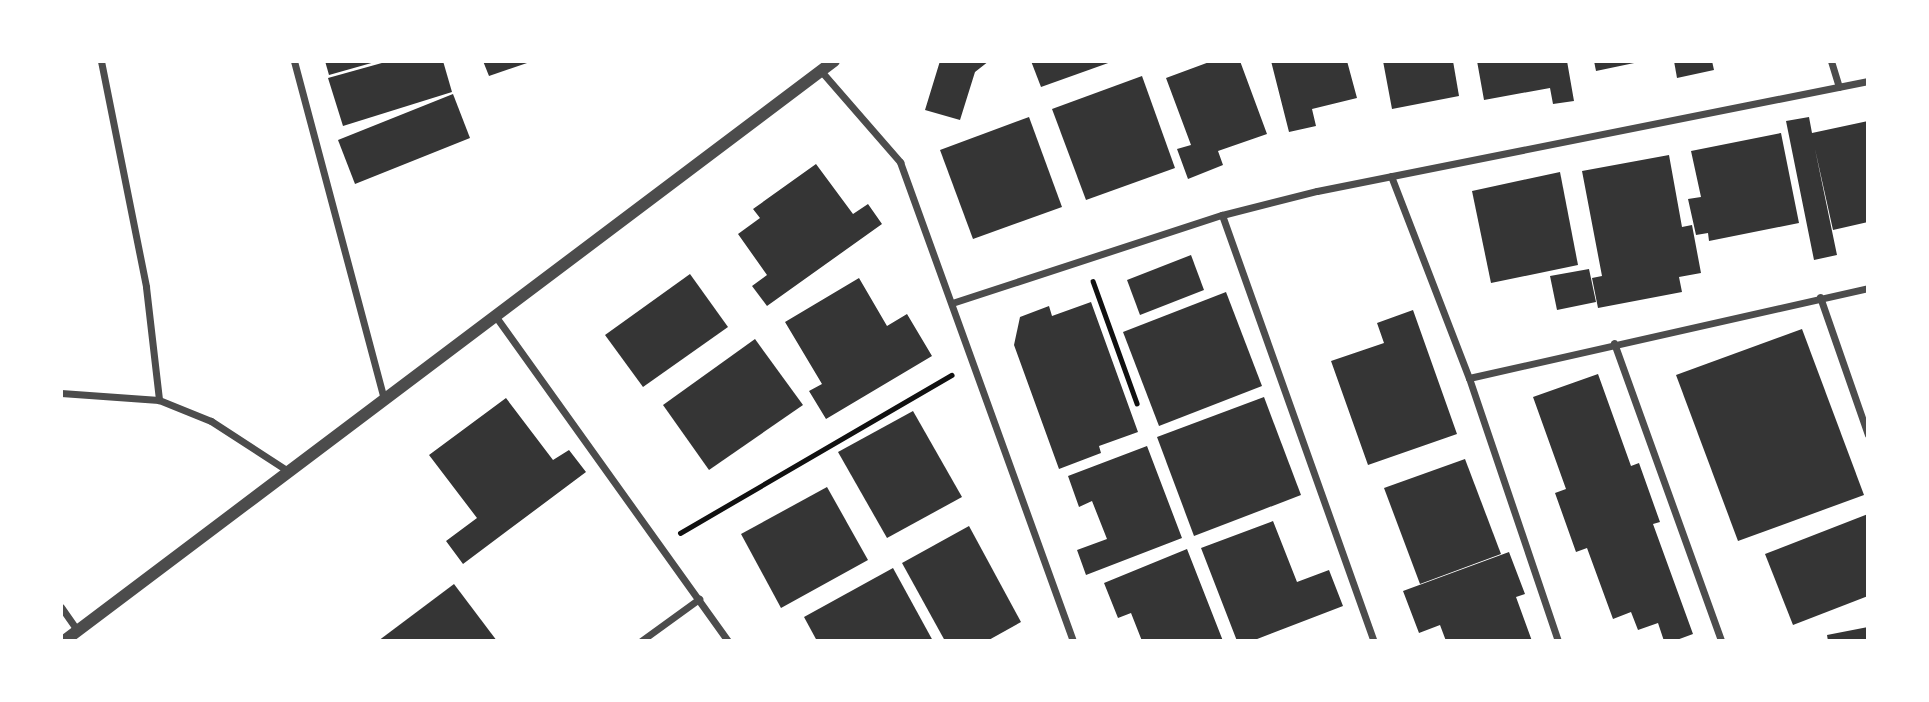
<!DOCTYPE html>
<style>
body{margin:0}
#map{position:relative;width:1929px;height:702px;overflow:hidden;background:#fff;font-family:Mulish,sans-serif}
div>[style]{position:absolute}
.building>*{inset:0;background:#353535}
.path>*{height:4.5px;margin:-2.25px;padding:0 2.25px;transform-origin:2.25px;border-radius:2.25px;background:#111}
.minor>*{height:7px;margin:-3.5px;padding:0 3.5px;transform-origin:3.5px;border-radius:3.5px;background:#4c4c4c}
.tertiary>*{height:12px;margin:-6px;padding:0 6px;transform-origin:6px;border-radius:6px;background:#4c4c4c}
span{translate:-50% -50%;white-space:nowrap;text-align:center;line-height:1.15;-webkit-text-stroke:5px #fff;paint-order:stroke}
.frame{position:absolute;inset:0;border:63px solid #fff;pointer-events:none}
</style>
<div id="map">
<div class="building">
<div style="clip-path:polygon(325px 61px,375px 61px,375px 62px,329px 75px)"></div>
<div style="clip-path:polygon(389px 61px,443px 61px,452px 92px,343px 126px,328px 78px)"></div>
<div style="clip-path:polygon(483px 61px,530px 61px,530px 62px,489px 76px)"></div>
<div style="clip-path:polygon(940px 61px,989px 61px,975px 72px,960px 120px,925px 110px)"></div>
<div style="clip-path:polygon(1031px 61px,1111px 61px,1111px 62px,1041px 87px)"></div>
<div style="clip-path:polygon(1212px 61px,1240px 61px,1267px 134px,1218px 151px,1223px 165px,1188px 179px,1177px 149px,1191px 145px,1166px 78px)"></div>
<div style="clip-path:polygon(1271px 61px,1347px 61px,1357px 98px,1312px 109px,1316px 126px,1289px 132px)"></div>
<div style="clip-path:polygon(1383px 61px,1453px 61px,1459px 96px,1392px 109px)"></div>
<div style="clip-path:polygon(1477px 61px,1567px 61px,1574px 101px,1553px 104px,1550px 88px,1484px 100px)"></div>
<div style="clip-path:polygon(1594px 61px,1638px 61px,1639px 62px,1596px 71px)"></div>
<div style="clip-path:polygon(1674px 61px,1712px 61px,1714px 70px,1677px 78px)"></div>
<div style="clip-path:polygon(1142px 76px,1175px 168px,1086px 200px,1052px 109px)"></div>
<div style="clip-path:polygon(453px 94px,470px 138px,355px 184px,338px 140px)"></div>
<div style="clip-path:polygon(1029px 117px,1062px 207px,973px 239px,940px 150px)"></div>
<div style="clip-path:polygon(1809px 117px,1812px 133px,1868px 121px,1868px 222px,1833px 230px,1815px 149px,1837px 255px,1814px 260px,1786px 121px)"></div>
<div style="clip-path:polygon(1781px 133px,1799px 223px,1709px 241px,1708px 233px,1696px 235px,1688px 199px,1701px 197px,1691px 151px)"></div>
<div style="clip-path:polygon(1669px 155px,1682px 227px,1692px 225px,1701px 273px,1679px 277px,1682px 292px,1598px 308px,1592px 278px,1602px 276px,1582px 171px)"></div>
<div style="clip-path:polygon(816px 164px,853px 214px,868px 204px,882px 224px,767px 306px,752px 286px,767px 275px,738px 234px,760px 218px,753px 209px)"></div>
<div style="clip-path:polygon(1560px 172px,1578px 265px,1491px 283px,1472px 191px)"></div>
<div style="clip-path:polygon(1191px 255px,1204px 290px,1140px 315px,1127px 280px)"></div>
<div style="clip-path:polygon(1589px 269px,1596px 302px,1557px 310px,1550px 276px)"></div>
<div style="clip-path:polygon(690px 274px,728px 327px,643px 387px,605px 335px)"></div>
<div style="clip-path:polygon(859px 278px,887px 326px,907px 314px,932px 356px,826px 419px,809px 391px,822px 384px,785px 322px)"></div>
<div style="clip-path:polygon(1226px 292px,1262px 386px,1159px 426px,1123px 332px)"></div>
<div style="clip-path:polygon(1091px 302px,1138px 432px,1099px 446px,1101px 453px,1059px 469px,1014px 345px,1020px 317px,1049px 306px,1052px 316px)"></div>
<div style="clip-path:polygon(1413px 310px,1457px 434px,1368px 465px,1331px 361px,1384px 343px,1377px 323px)"></div>
<div style="clip-path:polygon(1802px 329px,1864px 495px,1738px 541px,1676px 375px)"></div>
<div style="clip-path:polygon(755px 339px,803px 405px,709px 470px,663px 405px)"></div>
<div style="clip-path:polygon(1598px 374px,1631px 466px,1639px 463px,1660px 522px,1653px 524px,1693px 634px,1674px 641px,1664px 641px,1658px 623px,1638px 630px,1631px 612px,1613px 619px,1587px 548px,1576px 552px,1555px 493px,1566px 489px,1533px 397px)"></div>
<div style="clip-path:polygon(1264px 397px,1301px 495px,1194px 536px,1157px 437px)"></div>
<div style="clip-path:polygon(506px 398px,553px 460px,569px 450px,586px 472px,463px 564px,446px 541px,477px 518px,429px 455px)"></div>
<div style="clip-path:polygon(913px 411px,962px 497px,887px 538px,838px 452px)"></div>
<div style="clip-path:polygon(1147px 446px,1182px 538px,1086px 575px,1077px 550px,1107px 539px,1092px 501px,1079px 507px,1068px 476px)"></div>
<div style="clip-path:polygon(1465px 459px,1501px 554px,1420px 584px,1384px 488px)"></div>
<div style="clip-path:polygon(827px 487px,868px 560px,781px 608px,741px 534px)"></div>
<div style="clip-path:polygon(1868px 514px,1868px 596px,1793px 625px,1765px 554px)"></div>
<div style="clip-path:polygon(1273px 521px,1297px 582px,1329px 570px,1343px 606px,1252px 641px,1237px 641px,1201px 548px)"></div>
<div style="clip-path:polygon(969px 526px,1021px 622px,987px 641px,945px 641px,902px 563px)"></div>
<div style="clip-path:polygon(1187px 549px,1223px 641px,1142px 641px,1131px 613px,1118px 618px,1104px 583px)"></div>
<div style="clip-path:polygon(1509px 552px,1525px 594px,1516px 597px,1532px 641px,1446px 641px,1440px 625px,1419px 633px,1403px 591px)"></div>
<div style="clip-path:polygon(893px 568px,933px 641px,817px 641px,804px 617px)"></div>
<div style="clip-path:polygon(454px 584px,497px 641px,378px 641px)"></div>
<div style="clip-path:polygon(1868px 627px,1868px 641px,1828px 641px,1827px 635px)"></div>
</div>
<div class="path">
<div style="left:1093px;top:281px;width:130px;rotate:70.2deg"></div>
<div style="left:680px;top:533px;width:314px;rotate:-30.2deg"></div>
</div>
<div class="minor">
<div style="left:101px;top:61px;width:230px;rotate:78.7deg"></div>
<div style="left:146px;top:287px;width:114px;rotate:83.4deg"></div>
<div style="left:294px;top:61px;width:351px;rotate:75.1deg"></div>
<div style="left:1831px;top:61px;width:27px;rotate:73deg"></div>
<div style="left:821px;top:71px;width:121px;rotate:49deg"></div>
<div style="left:900px;top:162px;width:509px;rotate:70.14deg"></div>
<div style="left:1391px;top:176px;width:217px;rotate:68.9deg"></div>
<div style="left:1469px;top:378px;width:278px;rotate:71.3deg"></div>
<div style="left:1222px;top:215px;width:452px;rotate:70.4deg"></div>
<div style="left:1820px;top:297px;width:146px;rotate:70.8deg"></div>
<div style="left:952px;top:303px;width:284px;rotate:-18.1deg"></div>
<div style="left:1222px;top:215px;width:98px;rotate:-14.2deg"></div>
<div style="left:1317px;top:191px;width:562px;rotate:-11.29deg"></div>
<div style="left:496px;top:317px;width:398px;rotate:54.4deg"></div>
<div style="left:1614px;top:343px;width:317px;rotate:70.2deg"></div>
<div style="left:1469px;top:378px;width:409px;rotate:-12.7deg"></div>
<div style="left:61px;top:393px;width:98px;rotate:4.1deg"></div>
<div style="left:159px;top:400px;width:56px;rotate:22deg"></div>
<div style="left:211px;top:421px;width:92px;rotate:33deg"></div>
<div style="left:61px;top:607px;width:28px;rotate:55deg"></div>
<div style="left:641px;top:641px;width:72px;rotate:-35.9deg"></div>
</div>
<div class="tertiary">
<div style="left:64px;top:641px;width:964px;rotate:-36.99deg"></div>
</div>
<div class="frame"></div>
</div>
